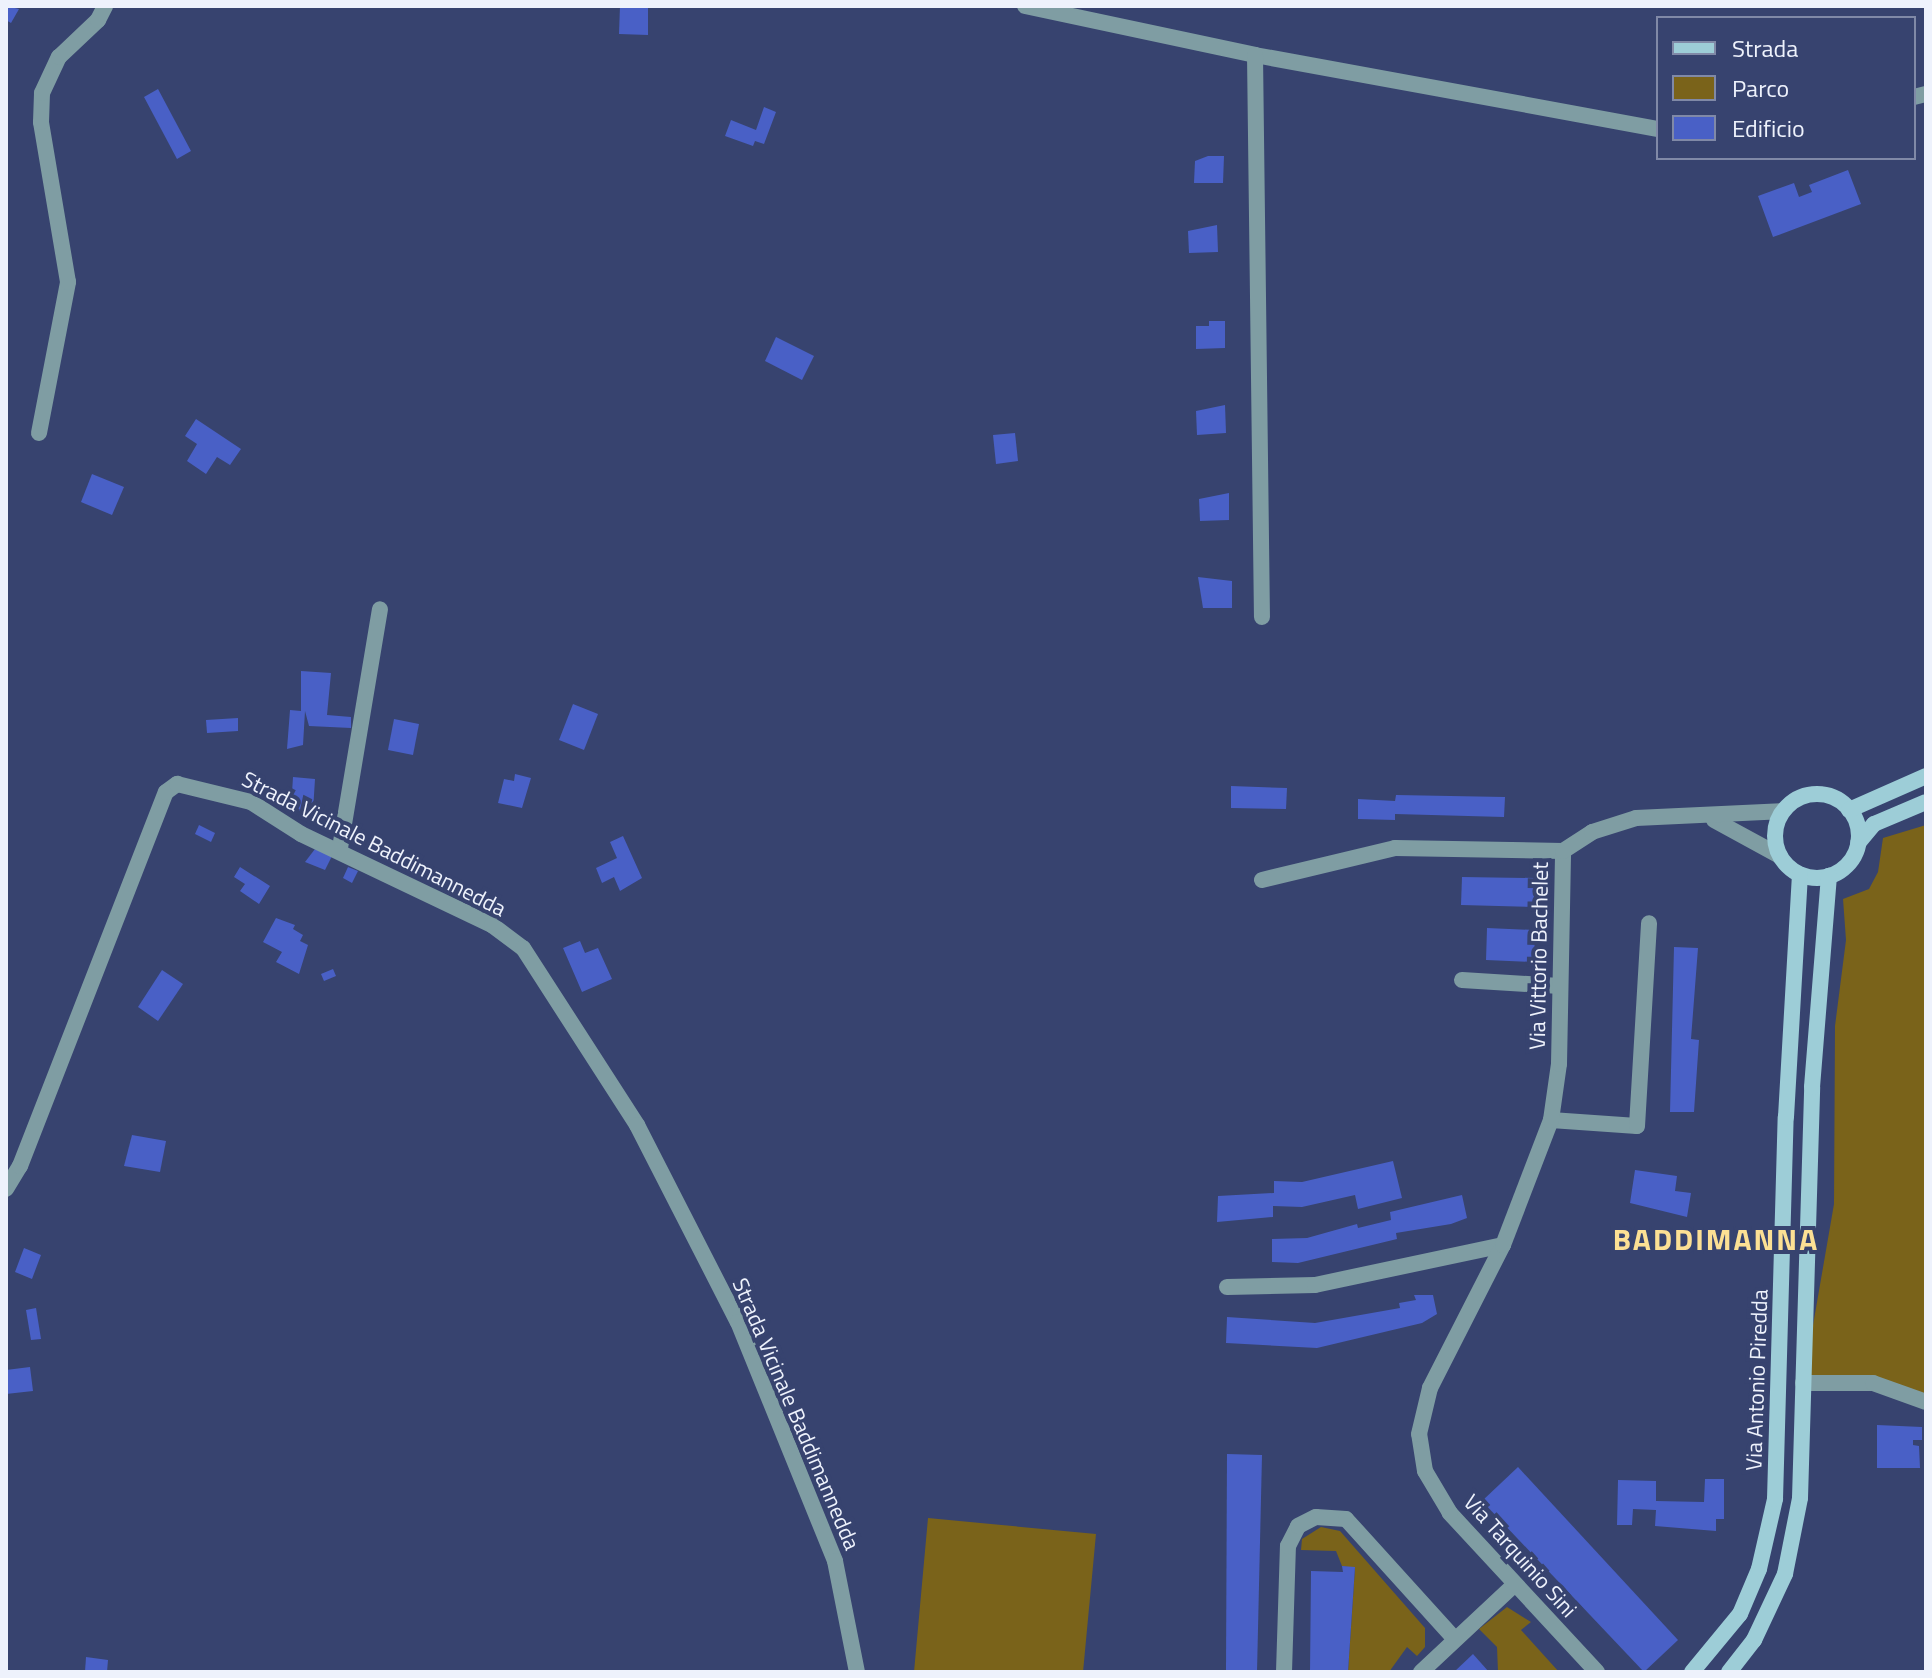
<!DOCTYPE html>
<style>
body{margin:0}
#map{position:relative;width:1932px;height:1678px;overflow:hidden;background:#37436f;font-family:"Titillium Web",sans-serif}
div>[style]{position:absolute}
.green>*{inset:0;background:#7a631a}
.building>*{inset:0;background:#4960c6}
.street>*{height:16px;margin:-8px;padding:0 8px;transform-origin:8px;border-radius:8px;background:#7f9da3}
.secondary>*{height:16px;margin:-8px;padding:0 8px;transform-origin:8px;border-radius:8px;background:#9dcdd7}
.secondary>.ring{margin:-8px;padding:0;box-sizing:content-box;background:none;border:16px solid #9dcdd7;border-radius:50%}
span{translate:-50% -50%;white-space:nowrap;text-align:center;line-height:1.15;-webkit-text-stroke:8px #37436f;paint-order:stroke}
.street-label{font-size:22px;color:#eef2fc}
.district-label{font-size:30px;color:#fce094;font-weight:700;letter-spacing:2px}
.frame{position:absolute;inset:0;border:8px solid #eef2fc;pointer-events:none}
.legend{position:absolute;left:1656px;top:16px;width:260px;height:144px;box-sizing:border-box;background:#37436f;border:2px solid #8089a7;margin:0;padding:10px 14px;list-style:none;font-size:24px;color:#eef2fc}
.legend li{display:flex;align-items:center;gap:16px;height:40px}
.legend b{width:40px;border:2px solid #8089a7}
</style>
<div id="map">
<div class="green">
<div style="clip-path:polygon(1926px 825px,1926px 1402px,1898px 1391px,1803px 1383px,1834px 1204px,1835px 1026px,1846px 940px,1843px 899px,1869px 889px,1878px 872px,1883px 838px)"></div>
<div style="clip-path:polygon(928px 1518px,1096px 1534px,1083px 1672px,914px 1672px)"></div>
<div style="clip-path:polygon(1321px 1527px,1340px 1531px,1425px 1628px,1425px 1647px,1417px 1656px,1407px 1647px,1389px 1672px,1348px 1672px,1355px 1568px,1342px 1566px,1336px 1551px,1301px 1550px,1302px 1539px)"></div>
<div style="clip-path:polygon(1507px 1607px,1531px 1622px,1521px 1630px,1559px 1672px,1498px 1672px,1497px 1647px,1479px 1629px)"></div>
</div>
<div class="building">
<div style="clip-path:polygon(6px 6px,19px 9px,11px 23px,6px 20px)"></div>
<div style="clip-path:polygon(620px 6px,648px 6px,648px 35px,619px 34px)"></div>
<div style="clip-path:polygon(158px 89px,191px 151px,177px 159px,144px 97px)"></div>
<div style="clip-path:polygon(764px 107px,776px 112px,764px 144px,755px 141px,753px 146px,725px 136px,731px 120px,756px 130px)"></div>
<div style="clip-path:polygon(1208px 156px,1224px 156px,1223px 183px,1194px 183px,1195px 161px)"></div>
<div style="clip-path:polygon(1848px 170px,1861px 204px,1773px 237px,1758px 196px,1794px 183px,1799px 197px,1812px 192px,1809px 185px)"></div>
<div style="clip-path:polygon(1217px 225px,1218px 252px,1189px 253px,1188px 231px)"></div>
<div style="clip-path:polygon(1209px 321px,1225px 321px,1225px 348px,1196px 349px,1196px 326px,1209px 326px)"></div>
<div style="clip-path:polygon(776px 337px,814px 356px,802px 380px,765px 361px)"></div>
<div style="clip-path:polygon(1225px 405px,1226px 433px,1197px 435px,1196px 411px)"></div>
<div style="clip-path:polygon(196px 419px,241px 449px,230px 465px,217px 457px,206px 474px,187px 461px,197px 444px,185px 436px)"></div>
<div style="clip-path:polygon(1015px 433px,1018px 461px,996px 464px,993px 435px)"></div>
<div style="clip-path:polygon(92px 474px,124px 487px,112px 515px,81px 502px)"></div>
<div style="clip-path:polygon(1229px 493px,1229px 520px,1200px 521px,1199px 499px)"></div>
<div style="clip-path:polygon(1198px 577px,1232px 581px,1232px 608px,1203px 608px)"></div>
<div style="clip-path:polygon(301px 671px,331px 673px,327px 715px,351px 717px,351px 728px,309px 726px,305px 711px,303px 745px,287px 749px,290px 710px,301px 711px)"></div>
<div style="clip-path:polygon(573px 704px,598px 714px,584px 750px,559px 740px)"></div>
<div style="clip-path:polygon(238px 718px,238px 731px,207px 733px,206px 720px)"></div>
<div style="clip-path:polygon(394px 719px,419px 724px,413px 755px,388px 750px)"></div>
<div style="clip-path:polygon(515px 774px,531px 778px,522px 808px,498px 803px,504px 779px,514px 781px)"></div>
<div style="clip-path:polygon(293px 777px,315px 779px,313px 811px,291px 810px)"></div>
<div style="clip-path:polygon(1231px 786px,1287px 788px,1286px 809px,1231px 808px)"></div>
<div style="clip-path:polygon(1396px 795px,1505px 797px,1504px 817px,1395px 814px,1395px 820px,1358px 819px,1358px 799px,1395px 801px)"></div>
<div style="clip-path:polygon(199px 825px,215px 833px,211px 842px,195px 834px)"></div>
<div style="clip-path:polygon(623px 836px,642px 878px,620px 891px,614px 877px,602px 883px,596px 868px,617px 858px,610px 842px)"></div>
<div style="clip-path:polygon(315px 849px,332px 856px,325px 870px,305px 862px)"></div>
<div style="clip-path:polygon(240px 867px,270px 886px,259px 904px,240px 891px,245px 884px,234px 877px)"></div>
<div style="clip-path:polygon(348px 867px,358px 871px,352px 883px,343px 878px)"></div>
<div style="clip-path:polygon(1462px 877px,1535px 878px,1535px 907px,1461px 905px)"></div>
<div style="clip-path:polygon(276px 918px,295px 925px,293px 929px,303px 935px,300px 941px,308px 945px,299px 974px,276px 962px,282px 952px,263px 942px)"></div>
<div style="clip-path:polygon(1487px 928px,1535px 930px,1534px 962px,1486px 960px)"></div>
<div style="clip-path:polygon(580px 941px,585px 953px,598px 948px,612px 979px,582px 992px,563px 948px)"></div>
<div style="clip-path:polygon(1674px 947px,1698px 948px,1691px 1039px,1699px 1040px,1694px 1112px,1670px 1112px)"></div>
<div style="clip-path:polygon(333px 969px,336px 976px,324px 981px,321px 974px)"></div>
<div style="clip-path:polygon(162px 970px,183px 984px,158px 1021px,138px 1007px)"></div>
<div style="clip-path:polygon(132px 1135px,166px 1141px,160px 1172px,124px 1166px)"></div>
<div style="clip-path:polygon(1393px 1161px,1402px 1198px,1358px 1209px,1355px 1195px,1302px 1207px,1273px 1206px,1273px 1217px,1217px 1222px,1218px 1196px,1274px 1193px,1274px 1181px,1302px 1182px)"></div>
<div style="clip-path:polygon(1635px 1170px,1677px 1176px,1675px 1191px,1691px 1193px,1687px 1217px,1630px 1203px)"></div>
<div style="clip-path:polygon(1462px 1195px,1467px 1218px,1451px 1224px,1396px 1233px,1397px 1239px,1298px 1263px,1272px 1262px,1272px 1239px,1307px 1238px,1357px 1224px,1358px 1228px,1391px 1220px,1390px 1212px)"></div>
<div style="clip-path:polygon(24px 1248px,41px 1255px,32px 1279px,15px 1272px)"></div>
<div style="clip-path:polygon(1414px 1295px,1433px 1295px,1437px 1314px,1422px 1323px,1317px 1348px,1226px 1343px,1227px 1317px,1315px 1323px,1400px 1308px,1399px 1303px,1416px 1300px)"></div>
<div style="clip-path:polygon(36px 1308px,41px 1339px,31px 1340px,26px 1310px)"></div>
<div style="clip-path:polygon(30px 1367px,33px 1391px,6px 1394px,6px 1370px)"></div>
<div style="clip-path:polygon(1877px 1425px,1922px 1427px,1922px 1440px,1913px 1440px,1913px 1445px,1919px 1446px,1920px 1468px,1877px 1468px)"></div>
<div style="clip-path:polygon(1227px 1454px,1262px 1455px,1257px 1672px,1226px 1672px)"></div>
<div style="clip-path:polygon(1518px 1467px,1678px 1640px,1644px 1672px,1482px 1501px)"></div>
<div style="clip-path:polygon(1705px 1479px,1724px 1479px,1724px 1519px,1716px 1519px,1716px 1531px,1655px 1526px,1656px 1510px,1633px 1509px,1632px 1525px,1617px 1525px,1618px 1480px,1656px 1481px,1656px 1501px,1704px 1502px)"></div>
<div style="clip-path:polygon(1342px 1566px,1355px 1567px,1348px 1672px,1310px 1672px,1311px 1571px,1343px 1572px)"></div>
<div style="clip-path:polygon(1473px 1654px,1489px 1672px,1454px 1672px)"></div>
<div style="clip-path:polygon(86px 1657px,108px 1660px,107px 1672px,85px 1672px)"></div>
</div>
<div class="street">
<div style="left:1025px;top:6px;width:235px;rotate:12deg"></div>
<div style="left:1255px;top:55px;width:410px;rotate:10.4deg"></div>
<div style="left:1255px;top:55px;width:562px;rotate:89.29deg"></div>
<div style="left:1914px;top:97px;width:12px;rotate:-14deg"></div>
<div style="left:39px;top:433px;width:154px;rotate:-79.1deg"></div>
<div style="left:68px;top:282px;width:162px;rotate:-99.6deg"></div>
<div style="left:41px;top:122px;width:29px;rotate:-88deg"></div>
<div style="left:42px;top:93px;width:40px;rotate:-65deg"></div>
<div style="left:59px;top:57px;width:54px;rotate:-43.5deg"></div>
<div style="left:98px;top:20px;width:16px;rotate:-63deg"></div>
<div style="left:1714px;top:820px;width:75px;rotate:28.6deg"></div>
<div style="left:340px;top:848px;width:242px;rotate:-80.5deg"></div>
<div style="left:1262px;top:880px;width:137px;rotate:-13.5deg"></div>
<div style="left:1395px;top:848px;width:168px;rotate:1deg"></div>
<div style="left:1462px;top:980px;width:98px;rotate:3.5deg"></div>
<div style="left:1551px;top:1120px;width:86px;rotate:4deg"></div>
<div style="left:1637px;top:1126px;width:203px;rotate:-86.6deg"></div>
<div style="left:6px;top:1189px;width:27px;rotate:-59deg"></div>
<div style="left:20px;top:1166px;width:401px;rotate:-68.7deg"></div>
<div style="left:166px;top:792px;width:14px;rotate:-36deg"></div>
<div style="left:177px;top:784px;width:76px;rotate:13.7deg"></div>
<div style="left:251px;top:802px;width:59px;rotate:32.6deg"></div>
<div style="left:301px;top:834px;width:212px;rotate:25.5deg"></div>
<div style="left:492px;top:925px;width:39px;rotate:37deg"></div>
<div style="left:523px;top:948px;width:211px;rotate:57.2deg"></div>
<div style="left:637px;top:1125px;width:221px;rotate:62.9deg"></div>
<div style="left:738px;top:1322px;width:258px;rotate:67.9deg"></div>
<div style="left:835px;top:1561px;width:113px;rotate:78.8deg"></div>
<div style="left:1227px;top:1287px;width:88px;rotate:-1.3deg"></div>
<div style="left:1315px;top:1285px;width:192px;rotate:-12deg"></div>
<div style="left:1803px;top:1383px;width:70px"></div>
<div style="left:1873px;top:1383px;width:56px;rotate:19.7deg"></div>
<div style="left:1284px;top:1672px;width:126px;rotate:-88.2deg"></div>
<div style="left:1288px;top:1546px;width:22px;rotate:-63deg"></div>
<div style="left:1298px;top:1526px;width:20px;rotate:-27deg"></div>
<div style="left:1316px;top:1517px;width:30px;rotate:4deg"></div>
<div style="left:1346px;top:1519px;width:162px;rotate:47.8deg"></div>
<div style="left:1421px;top:1672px;width:127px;rotate:-43.1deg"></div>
<div style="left:1597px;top:1672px;width:217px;rotate:-132.8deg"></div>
<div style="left:1450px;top:1513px;width:49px;rotate:-120.8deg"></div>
<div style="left:1425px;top:1471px;width:37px;rotate:-99deg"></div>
<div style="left:1419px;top:1434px;width:47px;rotate:-76.6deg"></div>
<div style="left:1430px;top:1388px;width:161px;rotate:-63deg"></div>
<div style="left:1503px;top:1245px;width:134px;rotate:-69deg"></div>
<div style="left:1551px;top:1120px;width:57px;rotate:-81.9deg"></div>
<div style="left:1559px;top:1064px;width:213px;rotate:-88.9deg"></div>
<div style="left:1563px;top:851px;width:35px;rotate:-33deg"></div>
<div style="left:1592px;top:832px;width:46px;rotate:-17.7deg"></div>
<div style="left:1636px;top:818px;width:146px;rotate:-2.7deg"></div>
</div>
<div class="secondary">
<div class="ring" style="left:1775px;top:794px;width:68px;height:68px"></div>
<div style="left:1849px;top:810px;width:84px;rotate:-23.8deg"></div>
<div style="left:1858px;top:843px;width:25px;rotate:-50deg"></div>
<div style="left:1874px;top:824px;width:56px;rotate:-22.9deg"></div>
<div style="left:1692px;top:1672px;width:75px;rotate:-50.4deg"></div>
<div style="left:1740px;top:1614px;width:49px;rotate:-67.1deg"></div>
<div style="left:1759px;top:1569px;width:72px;rotate:-77.1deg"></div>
<div style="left:1775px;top:1499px;width:382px;rotate:-88.4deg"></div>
<div style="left:1786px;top:1117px;width:243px;rotate:-86.7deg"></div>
<div style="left:1729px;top:1672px;width:41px;rotate:-52deg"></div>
<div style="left:1754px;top:1640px;width:73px;rotate:-64.8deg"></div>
<div style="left:1785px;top:1574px;width:77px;rotate:-78.8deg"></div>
<div style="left:1800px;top:1498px;width:411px;rotate:-88.3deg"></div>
<div style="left:1812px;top:1087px;width:212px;rotate:-85.4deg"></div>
</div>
<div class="street-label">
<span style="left:374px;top:844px;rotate:27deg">Strada Vicinale Baddimannedda</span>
<span style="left:1539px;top:956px;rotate:-89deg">Via Vittorio Bachelet</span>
<span style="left:1757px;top:1380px;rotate:-88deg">Via Antonio Piredda</span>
<span style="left:796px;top:1414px;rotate:67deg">Strada Vicinale Baddimannedda</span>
<span style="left:1520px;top:1556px;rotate:48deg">Via Tarquinio Sini</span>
</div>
<div class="district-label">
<span style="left:1716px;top:1239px">BADDIMANNA</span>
</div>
<div class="frame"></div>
<ul class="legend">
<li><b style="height:10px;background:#9dcdd7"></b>Strada</li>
<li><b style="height:22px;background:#7a631a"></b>Parco</li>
<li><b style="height:22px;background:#4960c6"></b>Edificio</li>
</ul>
</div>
